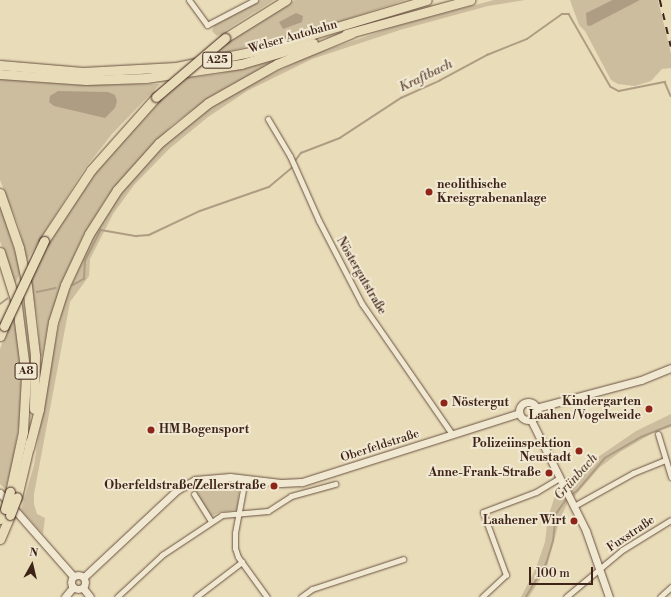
<!DOCTYPE html>
<meta charset="utf-8">
<style>
body{margin:0}
#map{position:relative;width:671px;height:597px;overflow:hidden;background:#e9dcb9;font-family:"Libre Bodoni",serif}
div>[style]{position:absolute}
.green>*{inset:0;background:#ccbd9e}
.water>*{inset:0;background:#af9d83}
.stream>*{height:1.5px;margin:-0.75px;padding:0 0.75px;transform-origin:0.75px;border-radius:0.75px;background:#af9d83}
.roads{filter:drop-shadow(0 0 1px #695141) drop-shadow(0 0 1px #695141)}
.street>*{height:5px;margin:-2.5px;padding:0 2.5px;transform-origin:2.5px;border-radius:2.5px;background:#f1e8d2}
.secondary>*{height:7px;margin:-3.5px;padding:0 3.5px;transform-origin:3.5px;border-radius:3.5px;background:#f1e8d2}
.secondary>.ring{margin:-3.5px;padding:0;box-sizing:content-box;background:none;border:7px solid #f1e8d2;border-radius:50%}
.highway>*{height:9px;margin:-4.5px;padding:0 4.5px;transform-origin:4.5px;border-radius:4.5px;background:#e9dcb9}
.rail>*{height:1.5px;margin-top:-0.75px;transform-origin:0;background:repeating-linear-gradient(90deg,#3e2319 0 7px,transparent 0 14px)}
.bridges{filter:drop-shadow(0 0 1px #3e2319) drop-shadow(0 0 1px #3e2319)}
.highway-bridge>*{height:9px;margin:-4.5px;padding:0 4.5px;transform-origin:4.5px;border-radius:4.5px;background:#e9dcb9}
.dots>*{width:11px;height:11px;translate:-50% -50%;box-sizing:border-box;border:2px solid #f1e8d2;border-radius:50%}
span{translate:-50% -50%;white-space:nowrap;text-align:center;line-height:1.15;-webkit-text-stroke:4px #f1e8d2;paint-order:stroke}
.shield-label span{padding:1px 3px;background:#f1e8d2;border:1px solid;border-radius:3px;-webkit-text-stroke-width:0}
.shield-label{font-size:11px;color:#3e2319;font-weight:700}
.street-label{font-size:12px;color:#3e2319}
.poi-label{font-size:12px;color:#3e2319;font-weight:700}
.left{translate:0 -50%;text-align:left}
.right{translate:-100% -50%;text-align:right}
.water-label{font-size:13px;color:#604839;font-style:italic}
.north{position:absolute;left:12px;top:545px;width:40px;height:40px;-webkit-text-stroke:3px #f1e8d2;paint-order:stroke;rotate:8deg;font-size:11px;font-weight:700;line-height:16px;text-align:center;color:#3e2319}
.north::after{content:'';display:block;margin:auto;width:14px;height:18px;background:#3e2319;clip-path:polygon(50% 0,100% 100%,50% 72%,0 100%)}
.scale{position:absolute;left:529px;top:567px;width:64px;height:18px;box-sizing:border-box;border:2px solid #3e2319;border-top:0;padding-left:5px;font-size:12px;line-height:14px;white-space:nowrap;color:#3e2319;-webkit-text-stroke:3px #f1e8d2;paint-order:stroke}
</style>
<div id="map">
<div class="green">
<div style="clip-path:polygon(260px 0,274px 0,217px 36px,212px 31px,215px 23px)"></div>
<div style="clip-path:polygon(295px 0,406px 0,301px 34px,208px 56px,252px 24px)"></div>
<div style="clip-path:polygon(494px 0,525px 0,488px 6px,400px 30px,312px 59px,247px 91px,208px 117px,169px 149px,134px 185px,113px 214px,90px 259px,89px 276px,70px 302px,34px 494px,34px 504px,37px 514px,45px 518px,43px 534px,21px 510px,34px 465px,48px 376px,63px 306px,92px 236px,133px 176px,167px 142px,200px 115px,244px 87px,312px 55px,393px 27px)"></div>
<div style="clip-path:polygon(570px 0,612px 0,586px 13px,640px 0,658px 0,671px 54px,671px 68px,662px 69px,651px 81px,635px 86px,618px 84px,611px 80px,585px 31px,579px 25px)"></div>
<div style="clip-path:polygon(280px 58px,210px 97px,172px 125px,107px 197px,83px 236px,61px 285px,48px 325px,42px 356px,40px 356px,38px 323px,30px 277px,47px 243px,97px 167px,127px 131px,180px 79px,219px 74px)"></div>
<div style="clip-path:polygon(0 79px,75px 85px,160px 84px,112px 134px,85px 168px,27px 260px,19px 227px,0 180px)"></div>
<div style="clip-path:polygon(0 202px,21px 272px,15px 284px,0 241px)"></div>
<div style="clip-path:polygon(14px 313px,19px 342px,21px 385px,19px 424px,12px 466px,5px 489px,0 484px,0 349px)"></div>
<div style="clip-path:polygon(671px 414px,671px 427px,653px 433px,620px 452px,600px 467px,574px 497px,566px 479px,636px 431px)"></div>
<div style="clip-path:polygon(207px 482px,240px 483px,237px 510px,220px 512px,210px 517px,193px 487px)"></div>
<div style="clip-path:polygon(558px 487px,568px 502px,560px 519px,546px 570px,529px 597px,521px 597px,536px 568px,545px 542px,548px 517px)"></div>
</div>
<div class="water">
<div style="clip-path:polygon(612px 0,640px 0,590px 26px,587px 25px,586px 13px)"></div>
<div style="clip-path:polygon(296px 13px,303px 16px,302px 22px,283px 29px,279px 22px)"></div>
<div style="clip-path:polygon(58px 91px,108px 92px,115px 95px,117px 101px,115px 108px,105px 118px,54px 106px,49px 102px,50px 96px)"></div>
</div>
<div class="stream">
<div style="left:295px;top:161px;width:10px;rotate:-53deg"></div>
<div style="left:301px;top:153px;width:42px;rotate:-21deg"></div>
<div style="left:340px;top:138px;width:73px;rotate:-33.3deg"></div>
<div style="left:401px;top:98px;width:42px;rotate:-24.1deg"></div>
<div style="left:439px;top:81px;width:55px;rotate:-28.4deg"></div>
<div style="left:487px;top:55px;width:43px;rotate:-21.8deg"></div>
<div style="left:527px;top:39px;width:43px;rotate:-35.5deg"></div>
<div style="left:562px;top:14px;width:7px"></div>
<div style="left:569px;top:14px;width:84px;rotate:60.1deg"></div>
<div style="left:611px;top:87px;width:9px;rotate:27deg"></div>
<div style="left:619px;top:91px;width:47px;rotate:-11.1deg"></div>
<div style="left:665px;top:82px;width:15px;rotate:67deg"></div>
<div style="left:73px;top:285px;width:13px;rotate:-29deg"></div>
<div style="left:84px;top:279px;width:18px;rotate:-87deg"></div>
<div style="left:85px;top:261px;width:35px;rotate:-63deg"></div>
<div style="left:101px;top:230px;width:36px;rotate:10deg"></div>
<div style="left:136px;top:236px;width:13px;rotate:-4deg"></div>
<div style="left:149px;top:235px;width:56px;rotate:-25.2deg"></div>
<div style="left:200px;top:211px;width:73px;rotate:-19.2deg"></div>
<div style="left:269px;top:187px;width:31px;rotate:-40deg"></div>
<div style="left:37px;top:292px;width:19px;rotate:-12deg"></div>
<div style="left:0;top:304px;width:9px;rotate:-36deg"></div>
<div style="left:571px;top:495px;width:7px;rotate:-34deg"></div>
<div style="left:577px;top:491px;width:43px;rotate:-49.7deg"></div>
<div style="left:605px;top:458px;width:42px;rotate:-30.3deg"></div>
<div style="left:641px;top:437px;width:32px;rotate:-22deg"></div>
<div style="left:526px;top:597px;width:39px;rotate:-59deg"></div>
<div style="left:546px;top:564px;width:24px;rotate:-73deg"></div>
<div style="left:553px;top:541px;width:27px;rotate:-84deg"></div>
<div style="left:556px;top:514px;width:21px;rotate:-55deg"></div>
</div>
<div class="roads">
<div class="street">
<div style="left:189px;top:0;width:31px;rotate:54deg"></div>
<div style="left:207px;top:25px;width:54px;rotate:-27.5deg"></div>
<div style="left:268px;top:119px;width:43px;rotate:59.3deg"></div>
<div style="left:290px;top:156px;width:71px;rotate:66deg"></div>
<div style="left:319px;top:221px;width:93px;rotate:62.6deg"></div>
<div style="left:362px;top:304px;width:158px;rotate:55.3deg"></div>
<div style="left:658px;top:434px;width:45px;rotate:73.2deg"></div>
<div style="left:245px;top:479px;width:55px;rotate:100.5deg"></div>
<div style="left:235px;top:533px;width:15px;rotate:90deg"></div>
<div style="left:235px;top:548px;width:9px;rotate:72deg"></div>
<div style="left:238px;top:557px;width:49px;rotate:54.1deg"></div>
<div style="left:194px;top:494px;width:32px;rotate:58deg"></div>
<div style="left:574px;top:506px;width:68px;rotate:-29.2deg"></div>
<div style="left:633px;top:473px;width:35px;rotate:-22deg"></div>
<div style="left:117px;top:597px;width:62px;rotate:-43deg"></div>
<div style="left:162px;top:555px;width:72px;rotate:-33.7deg"></div>
<div style="left:222px;top:515px;width:46px;rotate:-5deg"></div>
<div style="left:268px;top:511px;width:27px;rotate:-33deg"></div>
<div style="left:291px;top:496px;width:46px;rotate:-15.3deg"></div>
<div style="left:196px;top:597px;width:58px;rotate:-37.3deg"></div>
<div style="left:301px;top:597px;width:14px;rotate:-36deg"></div>
<div style="left:312px;top:589px;width:96px;rotate:-18.2deg"></div>
<div style="left:482px;top:597px;width:33px;rotate:-43deg"></div>
<div style="left:506px;top:575px;width:67px;rotate:-110.1deg"></div>
<div style="left:483px;top:512px;width:57px;rotate:-20.7deg"></div>
<div style="left:536px;top:492px;width:27px;rotate:-31deg"></div>
<div style="left:566px;top:597px;width:73px;rotate:-40deg"></div>
<div style="left:622px;top:550px;width:57px;rotate:-31.5deg"></div>
<div style="left:660px;top:597px;width:15px;rotate:-42deg"></div>
</div>
<div class="secondary">
<div class="ring" style="left:519px;top:402px;width:11px;height:11px"></div>
<div style="left:536px;top:408px;width:109px;rotate:-14.9deg"></div>
<div style="left:641px;top:380px;width:32px;rotate:-22deg"></div>
<div style="left:531px;top:420px;width:124px;rotate:63.6deg"></div>
<div style="left:586px;top:531px;width:70px;rotate:70.8deg"></div>
<div style="left:0;top:493px;width:111px;rotate:48.7deg"></div>
<div class="ring" style="left:71px;top:575px;width:7px;height:7px"></div>
<div style="left:84px;top:577px;width:127px;rotate:-43.1deg"></div>
<div style="left:177px;top:490px;width:21px;rotate:-29deg"></div>
<div style="left:195px;top:480px;width:35px;rotate:-5deg"></div>
<div style="left:230px;top:477px;width:51px;rotate:6.7deg"></div>
<div style="left:281px;top:483px;width:21px;rotate:-3deg"></div>
<div style="left:302px;top:482px;width:228px;rotate:-17.6deg"></div>
<div style="left:83px;top:588px;width:11px;rotate:52deg"></div>
<div style="left:65px;top:597px;width:13px;rotate:-51deg"></div>
</div>
<div class="highway">
<div style="left:346px;top:34px;width:129px;rotate:-15.3deg"></div>
<div style="left:225px;top:38px;width:72px;rotate:-31.9deg"></div>
<div style="left:0;top:65px;width:83px;rotate:4.8deg"></div>
<div style="left:83px;top:72px;width:93px;rotate:-3.1deg"></div>
<div style="left:176px;top:67px;width:86px;rotate:-11.4deg"></div>
<div style="left:260px;top:50px;width:174px;rotate:-16.7deg"></div>
<div style="left:0;top:74px;width:86px;rotate:4deg"></div>
<div style="left:86px;top:80px;width:60px;rotate:-1.9deg"></div>
<div style="left:146px;top:78px;width:96px;rotate:-8.4deg"></div>
<div style="left:241px;top:64px;width:75px;rotate:-16.3deg"></div>
<div style="left:0;top:193px;width:58px;rotate:70.9deg"></div>
<div style="left:19px;top:248px;width:39px;rotate:78deg"></div>
<div style="left:27px;top:286px;width:69px;rotate:83.4deg"></div>
<div style="left:35px;top:355px;width:54px;rotate:91.1deg"></div>
<div style="left:44px;top:241px;width:85px;rotate:-56.5deg"></div>
<div style="left:91px;top:170px;width:98px;rotate:-48.3deg"></div>
<div style="left:0;top:252px;width:57px;rotate:72.5deg"></div>
<div style="left:17px;top:306px;width:71px;rotate:82.7deg"></div>
<div style="left:26px;top:376px;width:56px;rotate:93.1deg"></div>
<div style="left:23px;top:432px;width:61px;rotate:102.2deg"></div>
<div style="left:0;top:336px;width:11px;rotate:-68deg"></div>
<div style="left:29px;top:448px;width:40px;rotate:-75.6deg"></div>
<div style="left:39px;top:409px;width:88px;rotate:-80.9deg"></div>
<div style="left:53px;top:322px;width:39px;rotate:-72deg"></div>
<div style="left:65px;top:285px;width:56px;rotate:-64.8deg"></div>
<div style="left:89px;top:234px;width:52px;rotate:-57.5deg"></div>
<div style="left:117px;top:190px;width:63px;rotate:-48.2deg"></div>
<div style="left:159px;top:143px;width:63px;rotate:-39.2deg"></div>
<div style="left:208px;top:103px;width:79px;rotate:-29.5deg"></div>
<div style="left:277px;top:64px;width:81px;rotate:-22.5deg"></div>
<div style="left:17px;top:497px;width:57px;rotate:-76.7deg"></div>
<div style="left:0;top:519px;width:11px;rotate:-63deg"></div>
<div style="left:0;top:539px;width:26px;rotate:-67deg"></div>
</div>
</div>
<div class="rail">
<div style="left:660px;top:0;width:48px;rotate:76.8deg"></div>
</div>
<div class="bridges">
<div class="highway-bridge">
<div style="left:156px;top:97px;width:91px;rotate:-40.5deg"></div>
<div style="left:4px;top:326px;width:94px;rotate:-64.8deg"></div>
<div style="left:5px;top:509px;width:18px;rotate:-74deg"></div>
<div style="left:10px;top:515px;width:19px;rotate:-69deg"></div>
</div>
</div>
<div class="dots">
<div style="left:429px;top:192px;background:#8f2418"></div>
<div style="left:444px;top:403px;background:#8f2418"></div>
<div style="left:649px;top:409px;background:#8f2418"></div>
<div style="left:151px;top:430px;background:#8f2418"></div>
<div style="left:579px;top:451px;background:#8f2418"></div>
<div style="left:549px;top:473px;background:#8f2418"></div>
<div style="left:274px;top:486px;background:#8f2418"></div>
<div style="left:574px;top:521px;background:#8f2418"></div>
</div>
<div class="shield-label">
<span style="left:217px;top:60px">A25</span>
<span style="left:26px;top:371px">A8</span>
</div>
<div class="street-label">
<span style="left:293px;top:37px;rotate:-16deg">Welser Autobahn</span>
<span style="left:361px;top:276px;rotate:60deg">Nöstergutstraße</span>
<span style="left:380px;top:446px;rotate:-18deg">Oberfeldstraße</span>
<span style="left:631px;top:534px;rotate:-34deg">Fuxstraße</span>
</div>
<div class="poi-label">
<span class="left" style="left:437px;top:192px">neolithische<br>Kreisgrabenanlage</span>
<span class="right" style="left:641px;top:409px">Kindergarten<br>Laahen / Vogelweide</span>
<span class="left" style="left:452px;top:403px">Nöstergut</span>
<span class="left" style="left:159px;top:430px">HM Bogensport</span>
<span class="right" style="left:571px;top:451px">Polizeiinspektion<br>Neustadt</span>
<span class="right" style="left:541px;top:473px">Anne-Frank-Straße</span>
<span class="right" style="left:266px;top:486px">Oberfeldstraße/Zellerstraße</span>
<span class="right" style="left:566px;top:521px">Laahener Wirt</span>
</div>
<div class="water-label">
<span style="left:426px;top:76px;rotate:-26deg">Kraftbach</span>
<span style="left:576px;top:477px;rotate:-48deg">Grünbach</span>
</div>
<div class="north">N</div>
<div class="scale">100 m</div>
</div>
